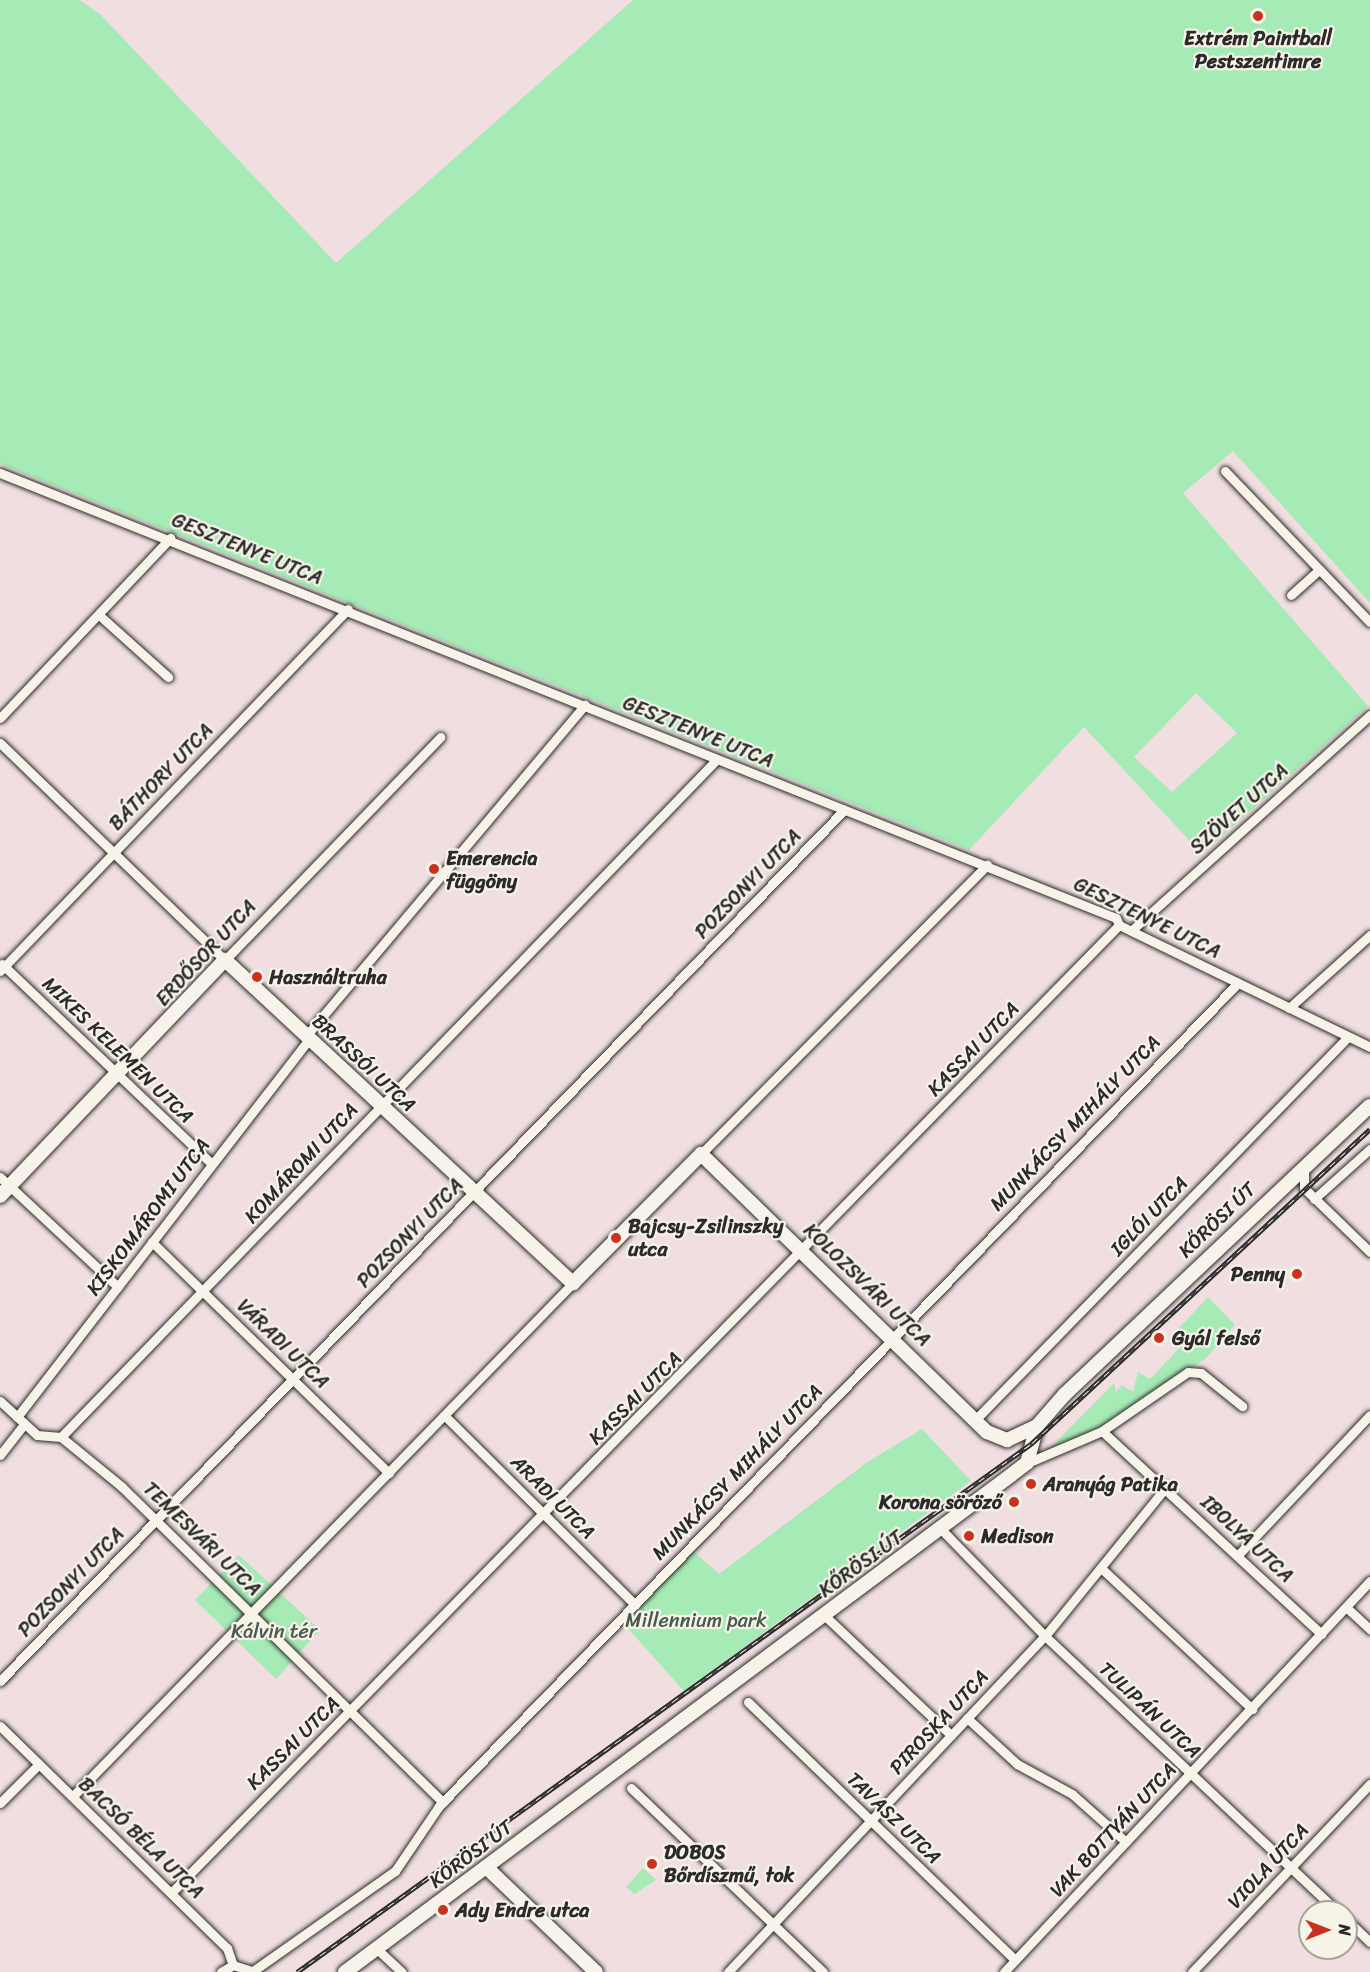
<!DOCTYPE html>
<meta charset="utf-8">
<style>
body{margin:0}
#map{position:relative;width:1370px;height:1972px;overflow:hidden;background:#f0dee0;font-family:Sriracha,sans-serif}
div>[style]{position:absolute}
.green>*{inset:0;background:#a6eab5}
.roads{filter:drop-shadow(0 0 2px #2b2b2b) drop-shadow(0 0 2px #2b2b2b)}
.street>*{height:9px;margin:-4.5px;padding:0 4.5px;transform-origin:4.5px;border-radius:4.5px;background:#f7f3e8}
.secondary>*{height:14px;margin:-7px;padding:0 7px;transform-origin:7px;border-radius:7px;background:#f7f3e8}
.rail>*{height:4.5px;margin-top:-2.25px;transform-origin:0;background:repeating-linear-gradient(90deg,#f7f3e8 0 7px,#2b2b2b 0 14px);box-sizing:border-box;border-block:2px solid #2b2b2b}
.dots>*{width:16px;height:16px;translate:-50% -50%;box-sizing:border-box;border:3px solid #f7f3e8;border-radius:50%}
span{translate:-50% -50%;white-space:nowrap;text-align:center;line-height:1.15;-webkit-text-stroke:4.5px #f7f3e8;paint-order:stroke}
.poi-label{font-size:20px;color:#2b2b2b;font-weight:700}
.left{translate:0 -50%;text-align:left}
.right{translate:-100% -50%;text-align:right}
.street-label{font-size:20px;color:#2b2b2b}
.park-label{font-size:20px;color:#4a5b4e}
.north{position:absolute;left:1298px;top:1900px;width:60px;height:60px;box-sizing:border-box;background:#f7f3e8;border:2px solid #a5a39c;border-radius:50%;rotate:90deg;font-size:16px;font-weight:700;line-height:24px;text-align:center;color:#2b2b2b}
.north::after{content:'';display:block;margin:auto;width:21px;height:27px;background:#c8321e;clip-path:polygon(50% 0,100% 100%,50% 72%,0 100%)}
</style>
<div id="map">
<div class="green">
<div style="clip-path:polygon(evenodd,0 0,79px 0,99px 13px,336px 263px,633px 0,1370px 0,1370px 603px,1233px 451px,1183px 493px,1368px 706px,1202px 854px,1084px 727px,969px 850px,0 464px,0 0,1196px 693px,1237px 733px,1172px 792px,1134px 757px,1196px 693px)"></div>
<div style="clip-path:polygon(1208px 1297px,1235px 1325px,1205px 1359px,1106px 1424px,1044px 1454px,1114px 1383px,1116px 1392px,1122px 1385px,1133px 1392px,1138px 1372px,1150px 1379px,1187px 1340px,1178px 1329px)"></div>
<div style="clip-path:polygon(922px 1429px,971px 1481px,684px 1691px,624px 1624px,692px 1550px,719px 1574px,866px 1463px)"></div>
<div style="clip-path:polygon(239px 1555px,320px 1630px,276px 1679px,195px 1600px)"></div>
<div style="clip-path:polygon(643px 1868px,656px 1880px,634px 1894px,626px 1887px)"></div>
</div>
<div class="roads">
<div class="street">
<div style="left:1225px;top:471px;width:209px;rotate:46.2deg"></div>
<div style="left:0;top:473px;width:1201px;rotate:21.74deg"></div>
<div style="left:1116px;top:918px;width:8px;rotate:67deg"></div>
<div style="left:1119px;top:925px;width:279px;rotate:25.9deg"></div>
<div style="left:1291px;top:595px;width:38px;rotate:-42deg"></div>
<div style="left:99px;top:615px;width:93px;rotate:41.9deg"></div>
<div style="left:0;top:718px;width:248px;rotate:-46.6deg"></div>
<div style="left:0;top:743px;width:313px;rotate:44deg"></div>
<div style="left:225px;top:960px;width:310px;rotate:-46deg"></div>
<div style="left:1132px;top:930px;width:321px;rotate:-42.1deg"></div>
<div style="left:2px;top:964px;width:289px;rotate:43.6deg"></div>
<div style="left:0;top:971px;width:502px;rotate:-46.13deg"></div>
<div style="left:1289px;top:1008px;width:109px;rotate:-42deg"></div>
<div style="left:306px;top:1036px;width:433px;rotate:-49.9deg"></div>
<div style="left:701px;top:1154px;width:407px;rotate:-45.3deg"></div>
<div style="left:1304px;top:1169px;width:19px;rotate:90deg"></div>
<div style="left:1304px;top:1188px;width:92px;rotate:44.1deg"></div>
<div style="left:0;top:1177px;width:161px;rotate:43deg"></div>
<div style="left:1314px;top:1199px;width:75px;rotate:-41.8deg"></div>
<div style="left:152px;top:1242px;width:331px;rotate:44.3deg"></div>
<div style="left:0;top:1401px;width:50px;rotate:42.6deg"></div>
<div style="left:37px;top:1435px;width:24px;rotate:5deg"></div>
<div style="left:61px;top:1437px;width:79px;rotate:39.3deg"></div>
<div style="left:122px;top:1487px;width:450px;rotate:44.5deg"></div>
<div style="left:445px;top:1416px;width:268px;rotate:44.8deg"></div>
<div style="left:17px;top:1417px;width:478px;rotate:-52.3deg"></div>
<div style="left:975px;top:1420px;width:535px;rotate:-45.76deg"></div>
<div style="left:1102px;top:1431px;width:104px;rotate:-34.5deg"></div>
<div style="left:1188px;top:1372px;width:13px;rotate:4deg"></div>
<div style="left:1201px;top:1373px;width:53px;rotate:38.8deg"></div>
<div style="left:61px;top:1437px;width:943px;rotate:-45.94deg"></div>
<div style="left:0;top:1455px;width:39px;rotate:-52deg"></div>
<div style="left:1027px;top:1463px;width:82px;rotate:-23.1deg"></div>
<div style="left:1102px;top:1431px;width:299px;rotate:42.8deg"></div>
<div style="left:941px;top:1529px;width:149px;rotate:45.8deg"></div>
<div style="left:1045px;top:1636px;width:403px;rotate:43.3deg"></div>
<div style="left:1238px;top:1555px;width:192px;rotate:-46.7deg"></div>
<div style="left:1101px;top:1568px;width:207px;rotate:43deg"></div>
<div style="left:1346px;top:1607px;width:33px;rotate:43deg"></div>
<div style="left:824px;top:1615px;width:175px;rotate:43.4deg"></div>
<div style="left:0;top:1681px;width:1213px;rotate:-45.9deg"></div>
<div style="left:748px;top:1702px;width:371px;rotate:44deg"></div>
<div style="left:967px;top:1718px;width:68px;rotate:42.6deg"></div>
<div style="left:1017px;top:1764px;width:63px;rotate:28.6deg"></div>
<div style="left:1072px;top:1794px;width:72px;rotate:41.6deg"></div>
<div style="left:0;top:1726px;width:318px;rotate:44.4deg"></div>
<div style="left:227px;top:1948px;width:18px;rotate:71deg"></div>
<div style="left:233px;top:1965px;width:22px;rotate:18deg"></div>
<div style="left:631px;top:1788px;width:266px;rotate:43.8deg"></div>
<div style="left:73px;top:1796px;width:716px;rotate:-45.74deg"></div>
<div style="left:0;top:1803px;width:55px;rotate:-45deg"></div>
<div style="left:172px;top:1892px;width:1353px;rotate:-45.6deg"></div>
<div style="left:1346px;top:1919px;width:33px;rotate:44deg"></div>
<div style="left:377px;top:1949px;width:34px;rotate:43deg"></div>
<div style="left:253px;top:1971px;width:174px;rotate:-35.2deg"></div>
<div style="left:395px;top:1871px;width:78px;rotate:-55.9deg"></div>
<div style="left:439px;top:1806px;width:1147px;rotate:-45.85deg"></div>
<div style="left:221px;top:1972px;width:14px;rotate:-30deg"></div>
<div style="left:728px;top:1972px;width:462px;rotate:-46.7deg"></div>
<div style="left:1045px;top:1636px;width:192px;rotate:-50.9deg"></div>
<div style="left:1004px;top:1972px;width:536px;rotate:-46.89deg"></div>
<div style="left:1192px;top:1972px;width:259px;rotate:-46.6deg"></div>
</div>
<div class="secondary">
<div style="left:0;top:1196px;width:326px;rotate:-46.4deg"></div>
<div style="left:225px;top:960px;width:475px;rotate:42.9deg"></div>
<div style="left:573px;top:1283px;width:182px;rotate:-45.2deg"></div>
<div style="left:701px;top:1154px;width:399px;rotate:44.2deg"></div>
<div style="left:987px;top:1432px;width:22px;rotate:22deg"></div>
<div style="left:1007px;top:1440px;width:33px;rotate:-25deg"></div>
<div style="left:486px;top:1867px;width:152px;rotate:43.7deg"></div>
<div style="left:345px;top:1972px;width:831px;rotate:-36.73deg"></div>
<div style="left:1011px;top:1475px;width:20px;rotate:-37deg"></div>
<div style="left:1027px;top:1463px;width:38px;rotate:-75deg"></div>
<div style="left:1037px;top:1426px;width:43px;rotate:-48.8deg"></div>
<div style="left:1065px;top:1394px;width:419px;rotate:-43.4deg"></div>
</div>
</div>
<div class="rail">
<div style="left:297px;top:1972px;width:906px;rotate:-35.74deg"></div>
<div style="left:1032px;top:1443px;width:461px;rotate:-42.9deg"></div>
</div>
<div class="dots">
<div style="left:1258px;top:16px;background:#c8321e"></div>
<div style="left:434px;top:869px;background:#c8321e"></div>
<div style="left:257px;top:977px;background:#c8321e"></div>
<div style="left:616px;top:1238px;background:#c8321e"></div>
<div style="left:1297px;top:1274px;background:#c8321e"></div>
<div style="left:1159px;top:1338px;background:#c8321e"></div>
<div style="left:1031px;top:1484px;background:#c8321e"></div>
<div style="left:1014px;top:1502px;background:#c8321e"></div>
<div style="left:969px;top:1536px;background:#c8321e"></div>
<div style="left:652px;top:1864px;background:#c8321e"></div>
<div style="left:443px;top:1910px;background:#c8321e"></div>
</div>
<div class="poi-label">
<span style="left:1258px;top:50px">Extrém Paintball<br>Pestszentimre</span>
<span class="left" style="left:446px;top:870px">Emerencia<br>függöny</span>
<span class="left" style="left:269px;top:977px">Használtruha</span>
<span class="left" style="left:628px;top:1238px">Bajcsy-Zsilinszky<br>utca</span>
<span class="right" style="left:1285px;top:1274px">Penny</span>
<span class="left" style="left:1172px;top:1338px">Gyál felső</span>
<span class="left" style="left:1043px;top:1484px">Aranyág Patika</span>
<span class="right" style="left:1002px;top:1502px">Korona söröző</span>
<span class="left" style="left:981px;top:1536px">Medison</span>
<span class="left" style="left:664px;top:1864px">DOBOS<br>Bőrdíszmű, tok</span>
<span class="left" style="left:455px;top:1910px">Ady Endre utca</span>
</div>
<div class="street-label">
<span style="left:247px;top:549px;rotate:22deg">GESZTENYE UTCA</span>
<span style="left:698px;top:732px;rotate:22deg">GESZTENYE UTCA</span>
<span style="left:161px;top:777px;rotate:-46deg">BÁTHORY UTCA</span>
<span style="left:1239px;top:809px;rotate:-42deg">SZÖVET UTCA</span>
<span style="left:748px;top:884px;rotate:-46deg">POZSONYI UTCA</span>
<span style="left:1147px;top:918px;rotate:26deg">GESZTENYE UTCA</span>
<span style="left:206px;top:953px;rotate:-47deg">ERDŐSOR UTCA</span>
<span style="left:973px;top:1049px;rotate:-46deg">KASSAI UTCA</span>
<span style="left:118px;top:1050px;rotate:44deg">MIKES KELEMEN UTCA</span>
<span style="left:364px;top:1063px;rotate:43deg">BRASSÓI UTCA</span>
<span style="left:1075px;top:1123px;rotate:-46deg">MUNKÁCSY MIHÁLY UTCA</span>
<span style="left:301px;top:1163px;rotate:-47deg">KOMÁROMI UTCA</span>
<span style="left:1149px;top:1216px;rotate:-46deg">IGLÓI UTCA</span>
<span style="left:148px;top:1217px;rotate:-53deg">KISKOMÁROMI UTCA</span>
<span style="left:1217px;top:1220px;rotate:-44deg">KŐRÖSI ÚT</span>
<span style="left:410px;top:1233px;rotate:-46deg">POZSONYI UTCA</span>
<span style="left:867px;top:1285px;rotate:44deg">KOLOZSVÁRI UTCA</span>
<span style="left:283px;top:1344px;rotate:44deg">VÁRADI UTCA</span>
<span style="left:635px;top:1398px;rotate:-45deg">KASSAI UTCA</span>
<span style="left:737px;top:1472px;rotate:-46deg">MUNKÁCSY MIHÁLY UTCA</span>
<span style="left:553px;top:1497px;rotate:45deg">ARADI UTCA</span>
<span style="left:202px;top:1539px;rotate:44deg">TEMESVÁRI UTCA</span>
<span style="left:1247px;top:1539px;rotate:43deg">IBOLYA UTCA</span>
<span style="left:861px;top:1564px;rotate:-36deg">KŐRÖSI ÚT</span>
<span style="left:71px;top:1582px;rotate:-46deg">POZSONYI UTCA</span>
<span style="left:1150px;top:1710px;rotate:43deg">TULIPÁN UTCA</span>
<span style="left:939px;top:1722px;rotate:-47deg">PIROSKA UTCA</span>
<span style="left:293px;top:1743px;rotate:-45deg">KASSAI UTCA</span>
<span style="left:894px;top:1818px;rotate:44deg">TAVASZ UTCA</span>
<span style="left:1113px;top:1830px;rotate:-47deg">VAK BOTTYÁN UTCA</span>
<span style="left:141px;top:1838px;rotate:44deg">BACSÓ BÉLA UTCA</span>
<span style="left:471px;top:1854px;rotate:-37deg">KŐRÖSI ÚT</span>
<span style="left:1268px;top:1866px;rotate:-47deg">VIOLA UTCA</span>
</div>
<div class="park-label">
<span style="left:696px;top:1620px">Millennium park</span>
<span style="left:274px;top:1631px">Kálvin tér</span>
</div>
<div class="north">N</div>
</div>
